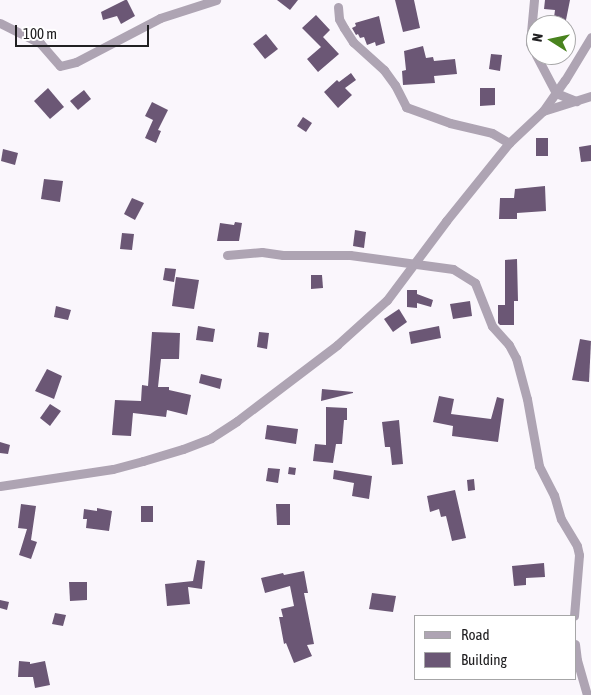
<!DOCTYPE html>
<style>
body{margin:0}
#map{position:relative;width:591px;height:695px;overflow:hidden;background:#faf6fc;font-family:"Asap Condensed",sans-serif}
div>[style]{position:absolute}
.building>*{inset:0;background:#6b5775}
.street>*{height:9px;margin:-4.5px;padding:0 4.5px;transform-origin:4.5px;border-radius:4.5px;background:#aea4b3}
span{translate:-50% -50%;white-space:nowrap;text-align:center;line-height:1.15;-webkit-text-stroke:5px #fff;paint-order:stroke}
.legend{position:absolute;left:414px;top:615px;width:162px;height:65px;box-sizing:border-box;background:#fff;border:1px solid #a6a6a7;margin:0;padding:6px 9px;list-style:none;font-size:15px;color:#212022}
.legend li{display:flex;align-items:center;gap:10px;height:25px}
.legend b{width:25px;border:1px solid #a6a6a7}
.north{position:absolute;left:526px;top:15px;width:50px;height:50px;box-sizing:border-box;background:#fff;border:1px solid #a6a6a7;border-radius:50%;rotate:280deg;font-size:14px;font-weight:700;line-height:20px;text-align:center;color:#212022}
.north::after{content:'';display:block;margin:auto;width:18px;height:22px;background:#49831e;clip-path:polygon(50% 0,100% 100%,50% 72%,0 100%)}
.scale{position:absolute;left:15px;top:25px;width:134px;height:22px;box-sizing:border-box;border:2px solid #212022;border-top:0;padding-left:6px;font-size:15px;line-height:18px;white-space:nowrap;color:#212022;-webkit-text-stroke:4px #fff;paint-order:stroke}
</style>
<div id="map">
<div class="building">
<div style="clip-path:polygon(125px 0,127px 0,135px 16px,121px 24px,117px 16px,103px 20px,101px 12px)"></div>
<div style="clip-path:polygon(277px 0,298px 0,290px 10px)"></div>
<div style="clip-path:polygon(395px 0,414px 0,420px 28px,403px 32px)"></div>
<div style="clip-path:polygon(545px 0,570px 0,565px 25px,553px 25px,555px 10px,544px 9px)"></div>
<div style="clip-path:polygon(316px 15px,330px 30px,323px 37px,339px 54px,318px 72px,307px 59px,321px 47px,302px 28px)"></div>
<div style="clip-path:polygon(379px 16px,385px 43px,376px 46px,375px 42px,367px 45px,364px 37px,360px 38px,358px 34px,356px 35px,352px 28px,356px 26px,355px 23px)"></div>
<div style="clip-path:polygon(266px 34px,278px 49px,265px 59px,253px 44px)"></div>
<div style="clip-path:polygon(423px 46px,426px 58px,433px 57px,434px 61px,455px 59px,457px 74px,434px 76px,435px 83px,403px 85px,402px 71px,406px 70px,404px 51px)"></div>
<div style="clip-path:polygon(491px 54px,502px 55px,500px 71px,489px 69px)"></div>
<div style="clip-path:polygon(351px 73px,356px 80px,345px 88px,352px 95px,338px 108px,324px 92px,337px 80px,339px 82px)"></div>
<div style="clip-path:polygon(48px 88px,64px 107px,50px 119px,34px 101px)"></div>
<div style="clip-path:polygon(480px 88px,495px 88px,495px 105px,480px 106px)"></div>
<div style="clip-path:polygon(84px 90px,91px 99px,78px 110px,70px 101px)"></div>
<div style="clip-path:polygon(152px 102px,168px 110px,158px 130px,161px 131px,156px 143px,145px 138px,153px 120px,145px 116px)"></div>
<div style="clip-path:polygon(303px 117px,312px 123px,306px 132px,297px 126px)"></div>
<div style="clip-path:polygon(536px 138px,548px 138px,548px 156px,536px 156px)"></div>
<div style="clip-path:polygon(591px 145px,591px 161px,581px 162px,579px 147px)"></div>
<div style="clip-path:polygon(3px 149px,18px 153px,15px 165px,1px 161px)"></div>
<div style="clip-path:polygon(44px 179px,63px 181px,60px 202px,41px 199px)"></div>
<div style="clip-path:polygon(545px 186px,546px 211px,517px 213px,517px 219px,499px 219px,500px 198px,514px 198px,515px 189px)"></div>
<div style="clip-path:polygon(132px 198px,144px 203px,135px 220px,124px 214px)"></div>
<div style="clip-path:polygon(235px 222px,242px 223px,239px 241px,217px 241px,220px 223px,234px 225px)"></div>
<div style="clip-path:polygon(355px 230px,366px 232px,364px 248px,353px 246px)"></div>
<div style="clip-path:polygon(122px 233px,134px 234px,132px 250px,120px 249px)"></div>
<div style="clip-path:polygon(517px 259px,518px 301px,514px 301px,514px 325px,500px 325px,498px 323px,498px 305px,505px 305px,505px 260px)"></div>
<div style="clip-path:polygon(165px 268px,176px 269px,174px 282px,163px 280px)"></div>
<div style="clip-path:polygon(311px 275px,322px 275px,323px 288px,311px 289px)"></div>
<div style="clip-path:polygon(176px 277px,199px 280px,194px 309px,172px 306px)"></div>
<div style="clip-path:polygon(407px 290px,417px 290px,417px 294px,433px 300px,431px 307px,417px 303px,417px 308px,407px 307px)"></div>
<div style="clip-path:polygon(470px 301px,472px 316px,453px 319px,450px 304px)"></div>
<div style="clip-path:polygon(56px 306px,71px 310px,68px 320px,54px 317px)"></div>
<div style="clip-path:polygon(399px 309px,407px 322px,393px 332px,384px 319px)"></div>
<div style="clip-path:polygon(198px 326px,215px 329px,213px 342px,196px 340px)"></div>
<div style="clip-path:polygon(439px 326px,441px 338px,411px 344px,409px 332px)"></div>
<div style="clip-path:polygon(152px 332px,180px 333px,179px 359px,161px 359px,158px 387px,169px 387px,169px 390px,191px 395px,187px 415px,167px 410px,166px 417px,133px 413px,131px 436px,112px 435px,115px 400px,141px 401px,142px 385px,148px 386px)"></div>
<div style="clip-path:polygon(259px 332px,269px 333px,267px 349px,257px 347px)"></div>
<div style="clip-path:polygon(580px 339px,591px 341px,589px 382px,572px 380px)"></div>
<div style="clip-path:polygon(47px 369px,62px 376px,54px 399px,35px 391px)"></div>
<div style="clip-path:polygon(201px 374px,222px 379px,220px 389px,199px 383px)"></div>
<div style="clip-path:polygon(322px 389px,353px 392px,353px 393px,321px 401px)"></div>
<div style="clip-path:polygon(439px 396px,454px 399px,451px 414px,491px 419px,497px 397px,504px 399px,498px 442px,452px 436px,453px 426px,433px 422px)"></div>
<div style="clip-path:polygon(50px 404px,61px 411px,50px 426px,40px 418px)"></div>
<div style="clip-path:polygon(326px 407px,347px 408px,347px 420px,344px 420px,342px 444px,336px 444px,333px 463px,313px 461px,315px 444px,326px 445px)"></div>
<div style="clip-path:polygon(399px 420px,403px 464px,392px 465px,390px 447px,385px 447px,382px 422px)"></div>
<div style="clip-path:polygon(267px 425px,298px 429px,296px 444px,265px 439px)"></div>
<div style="clip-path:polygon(0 442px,10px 445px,8px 454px,0 453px)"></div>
<div style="clip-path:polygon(289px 467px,296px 468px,295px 475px,288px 474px)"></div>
<div style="clip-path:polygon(268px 468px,280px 469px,278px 483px,266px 481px)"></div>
<div style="clip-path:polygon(334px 470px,372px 476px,369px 499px,352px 496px,354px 483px,333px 479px)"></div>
<div style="clip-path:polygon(474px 479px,475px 490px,468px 491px,467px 480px)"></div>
<div style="clip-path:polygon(455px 490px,466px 538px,452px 541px,446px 516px,441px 517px,439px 509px,430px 512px,427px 496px)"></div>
<div style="clip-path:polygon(21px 504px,36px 506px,31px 540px,37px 542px,31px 559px,19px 555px,27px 529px,18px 528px)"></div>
<div style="clip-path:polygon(276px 504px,290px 504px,290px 525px,277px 525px)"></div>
<div style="clip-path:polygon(141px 506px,153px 506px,153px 522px,141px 522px)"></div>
<div style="clip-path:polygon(97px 508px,112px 511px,109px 531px,86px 528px,87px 519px,83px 519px,84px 509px,97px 511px)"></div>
<div style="clip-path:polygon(197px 560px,205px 561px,202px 589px,188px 587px,190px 604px,167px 606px,165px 584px,193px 581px)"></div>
<div style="clip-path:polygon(544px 563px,545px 577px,526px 578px,526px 585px,514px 586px,512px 566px)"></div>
<div style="clip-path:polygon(304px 571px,308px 593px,304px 593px,314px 644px,307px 645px,312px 656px,294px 663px,286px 643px,284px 644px,279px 617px,283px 617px,281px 609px,294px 606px,290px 586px,265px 593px,261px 578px,283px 573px,284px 575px)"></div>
<div style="clip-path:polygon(69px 582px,87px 582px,87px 600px,70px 601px)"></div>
<div style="clip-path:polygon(372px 593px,396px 596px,393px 612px,369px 609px)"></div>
<div style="clip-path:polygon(0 600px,9px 602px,7px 610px,0 608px)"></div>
<div style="clip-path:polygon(55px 613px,66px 615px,63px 626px,52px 624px)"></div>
<div style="clip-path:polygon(19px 661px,30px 662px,30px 664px,45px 661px,50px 685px,35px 688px,33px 677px,18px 677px)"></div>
</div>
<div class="street">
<div style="left:534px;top:0;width:43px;rotate:95.3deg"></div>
<div style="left:530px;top:43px;width:13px;rotate:61deg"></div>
<div style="left:338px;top:7px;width:12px;rotate:85deg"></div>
<div style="left:339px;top:19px;width:10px;rotate:61deg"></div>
<div style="left:344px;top:28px;width:17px;rotate:57deg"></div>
<div style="left:353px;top:42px;width:42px;rotate:42.1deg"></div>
<div style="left:384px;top:70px;width:19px;rotate:54deg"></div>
<div style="left:395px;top:85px;width:25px;rotate:63deg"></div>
<div style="left:406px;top:107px;width:47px;rotate:20deg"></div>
<div style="left:450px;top:123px;width:43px;rotate:13.4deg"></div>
<div style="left:492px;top:133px;width:20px;rotate:30deg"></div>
<div style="left:0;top:23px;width:45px;rotate:26.6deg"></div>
<div style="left:40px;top:43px;width:30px;rotate:49deg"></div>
<div style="left:60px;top:66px;width:16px;rotate:-14deg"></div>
<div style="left:76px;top:62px;width:95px;rotate:-27.6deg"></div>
<div style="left:160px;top:18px;width:59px;rotate:-17.8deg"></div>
<div style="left:536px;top:55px;width:43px;rotate:62.2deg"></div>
<div style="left:556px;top:93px;width:22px;rotate:22deg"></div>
<div style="left:543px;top:111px;width:50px;rotate:-17.4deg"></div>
<div style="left:227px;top:255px;width:35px;rotate:-5deg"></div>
<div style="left:262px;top:252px;width:21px;rotate:8deg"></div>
<div style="left:283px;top:255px;width:67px"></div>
<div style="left:350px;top:255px;width:104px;rotate:7.7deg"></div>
<div style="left:453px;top:269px;width:26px;rotate:32deg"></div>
<div style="left:475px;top:283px;width:46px;rotate:68.4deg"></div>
<div style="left:492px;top:326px;width:25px;rotate:48deg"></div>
<div style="left:509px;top:345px;width:15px;rotate:62deg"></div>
<div style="left:516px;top:358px;width:42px;rotate:75deg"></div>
<div style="left:527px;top:399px;width:68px;rotate:79.8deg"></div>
<div style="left:539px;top:466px;width:33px;rotate:63deg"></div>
<div style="left:554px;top:495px;width:25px;rotate:74deg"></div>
<div style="left:561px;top:519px;width:31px;rotate:59deg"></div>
<div style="left:577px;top:546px;width:9px;rotate:77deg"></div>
<div style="left:579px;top:555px;width:61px;rotate:94.7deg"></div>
<div style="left:0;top:486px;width:114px;rotate:-8.6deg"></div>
<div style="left:113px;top:469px;width:31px;rotate:-15deg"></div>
<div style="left:143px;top:461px;width:42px;rotate:-16.7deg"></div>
<div style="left:183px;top:449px;width:30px;rotate:-21deg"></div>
<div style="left:211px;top:438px;width:31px;rotate:-33deg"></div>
<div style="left:237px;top:421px;width:126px;rotate:-37.2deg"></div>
<div style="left:337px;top:345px;width:67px;rotate:-42deg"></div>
<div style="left:387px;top:300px;width:99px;rotate:-53.2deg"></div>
<div style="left:446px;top:221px;width:100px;rotate:-51.1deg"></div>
<div style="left:509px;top:143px;width:47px;rotate:-43.3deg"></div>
<div style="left:543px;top:111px;width:38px;rotate:-55deg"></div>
<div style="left:565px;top:80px;width:50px;rotate:-58.8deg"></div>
<div style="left:575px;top:644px;width:16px;rotate:83deg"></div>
<div style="left:577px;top:660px;width:36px;rotate:74deg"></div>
</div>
<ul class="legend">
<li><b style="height:6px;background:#aea4b3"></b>Road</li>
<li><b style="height:14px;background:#6b5775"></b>Building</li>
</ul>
<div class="north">N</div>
<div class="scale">100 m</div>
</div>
